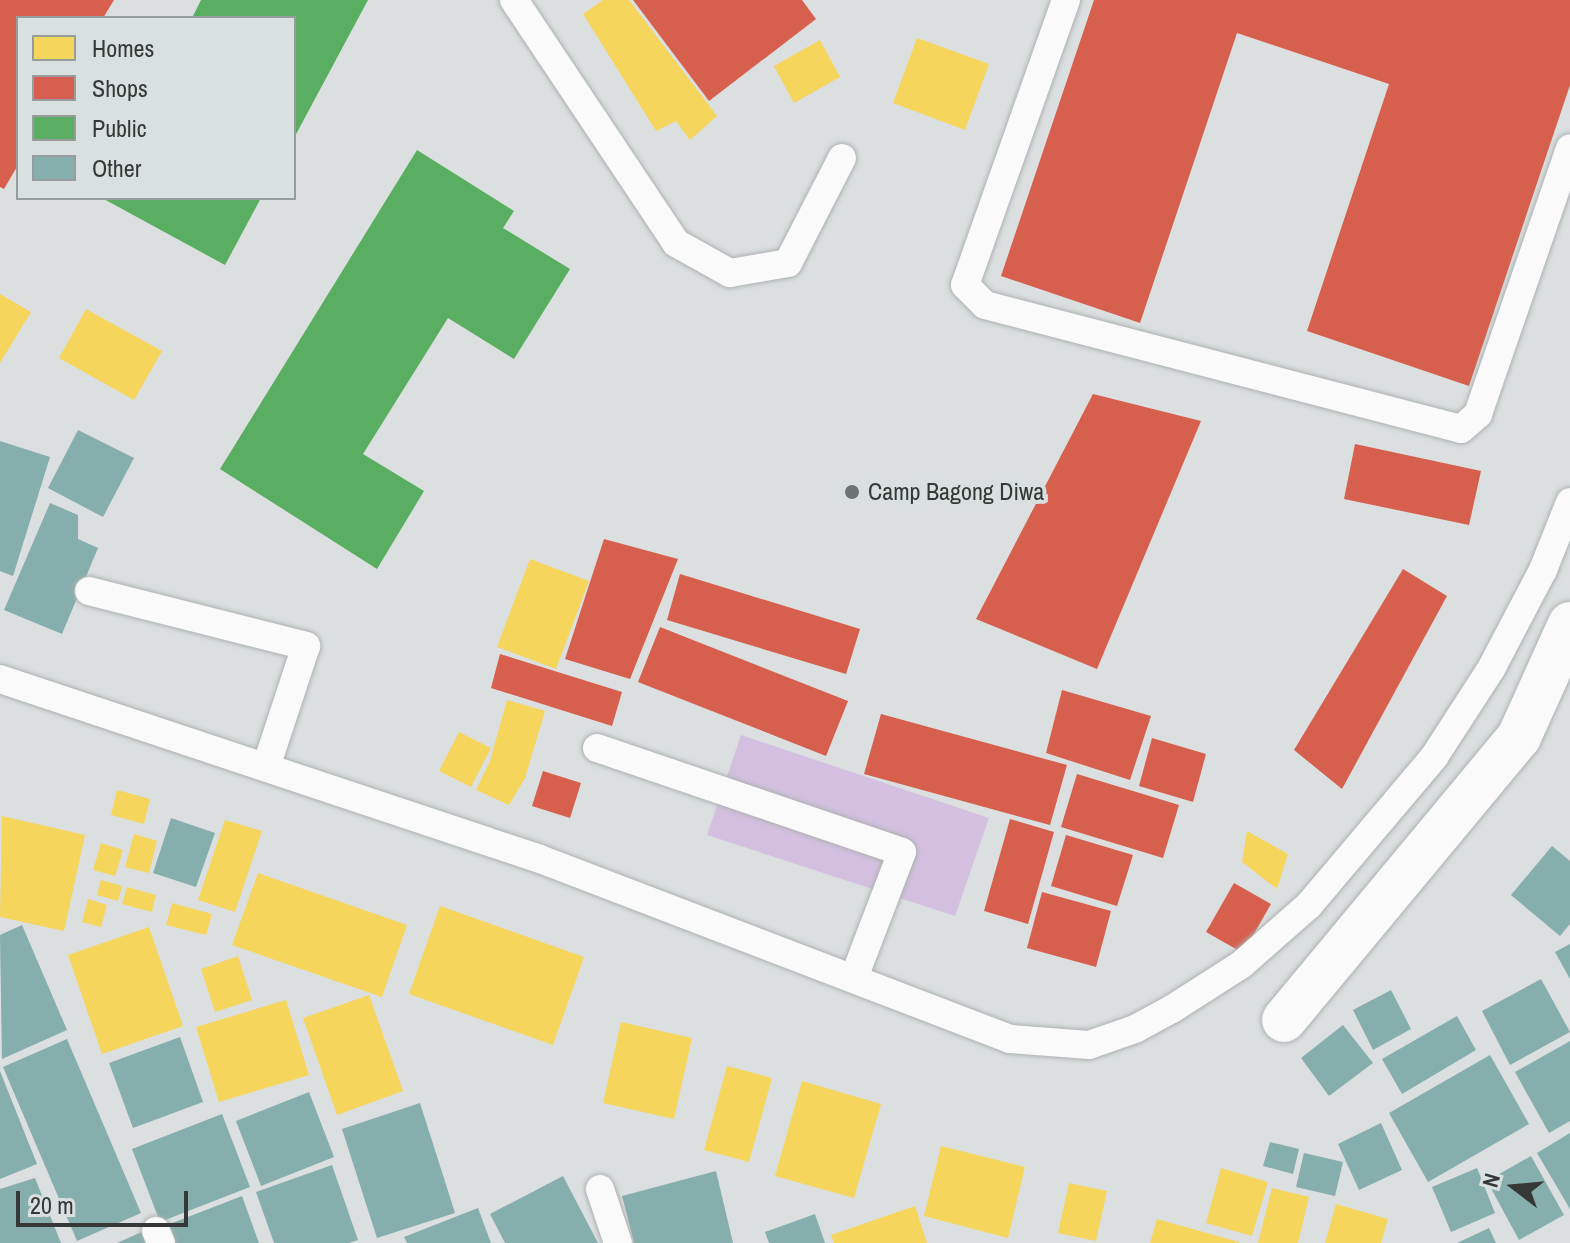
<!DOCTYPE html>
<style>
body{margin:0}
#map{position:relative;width:1570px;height:1243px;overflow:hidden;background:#dbdfdf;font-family:"Archivo Narrow",sans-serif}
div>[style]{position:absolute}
.green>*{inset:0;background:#d3c0e0}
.homes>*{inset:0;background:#f6d55c}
.shops>*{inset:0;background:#d6604d}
.public>*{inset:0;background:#5aae61}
.building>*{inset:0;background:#86aeac}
.roads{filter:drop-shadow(0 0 2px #adb1b1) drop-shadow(0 0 2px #adb1b1)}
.service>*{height:28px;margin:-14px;padding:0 14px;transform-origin:14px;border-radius:14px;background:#fafafa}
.minor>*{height:44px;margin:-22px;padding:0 22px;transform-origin:22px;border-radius:22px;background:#fafafa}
.dots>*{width:22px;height:22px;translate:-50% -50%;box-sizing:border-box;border:4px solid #d9e1e0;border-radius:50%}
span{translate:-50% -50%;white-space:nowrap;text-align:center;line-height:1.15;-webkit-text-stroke:8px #d9e1e0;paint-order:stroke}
.poi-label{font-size:24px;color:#353837}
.left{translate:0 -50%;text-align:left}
.legend{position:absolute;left:16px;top:16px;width:280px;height:184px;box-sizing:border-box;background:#d9e1e0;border:2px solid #979d9c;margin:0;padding:10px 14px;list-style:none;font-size:24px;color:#353837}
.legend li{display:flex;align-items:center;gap:16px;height:40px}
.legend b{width:40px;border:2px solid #979d9c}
.north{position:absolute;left:1474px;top:1147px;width:80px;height:80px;-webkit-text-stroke:6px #d9e1e0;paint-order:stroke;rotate:286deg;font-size:22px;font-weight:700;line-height:32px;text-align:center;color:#353837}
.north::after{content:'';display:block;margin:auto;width:28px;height:36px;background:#353837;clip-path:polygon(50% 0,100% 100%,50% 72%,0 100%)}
.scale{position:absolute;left:16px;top:1191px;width:172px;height:36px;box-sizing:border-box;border:4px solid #353837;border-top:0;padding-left:10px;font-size:24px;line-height:28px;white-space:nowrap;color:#353837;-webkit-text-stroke:6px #d9e1e0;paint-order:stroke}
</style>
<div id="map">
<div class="green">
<div style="clip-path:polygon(741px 735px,989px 818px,955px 916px,707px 835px)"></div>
</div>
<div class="homes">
<div style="clip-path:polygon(603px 0,629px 0,717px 116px,690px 140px,676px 121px,656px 131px,583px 14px)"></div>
<div style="clip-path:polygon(917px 38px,989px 64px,965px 130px,893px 103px)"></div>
<div style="clip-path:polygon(820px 40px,840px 77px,794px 103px,774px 66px)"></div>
<div style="clip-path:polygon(0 294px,31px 312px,0 363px)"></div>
<div style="clip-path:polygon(86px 309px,162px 351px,134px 400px,59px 358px)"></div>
<div style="clip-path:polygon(530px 559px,589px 581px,556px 669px,497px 647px)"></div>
<div style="clip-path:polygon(507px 700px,545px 711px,525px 778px,509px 805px,476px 790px,490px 761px)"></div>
<div style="clip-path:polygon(459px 732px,491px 748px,471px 787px,439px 771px)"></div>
<div style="clip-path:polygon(117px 790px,150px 799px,144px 824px,111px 815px)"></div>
<div style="clip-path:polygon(2px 816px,85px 835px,64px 931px,0 917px)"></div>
<div style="clip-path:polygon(225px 820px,262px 831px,235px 912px,198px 900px)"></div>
<div style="clip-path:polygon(1247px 831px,1288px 854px,1277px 889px,1242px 862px)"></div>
<div style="clip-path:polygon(134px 834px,157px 841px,149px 873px,125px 867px)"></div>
<div style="clip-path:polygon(101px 843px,123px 850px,115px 876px,93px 870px)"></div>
<div style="clip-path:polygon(258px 873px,407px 925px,382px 997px,232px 945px)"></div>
<div style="clip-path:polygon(101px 880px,122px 886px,118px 901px,97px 895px)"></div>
<div style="clip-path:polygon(127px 887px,156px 895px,152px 912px,122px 904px)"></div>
<div style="clip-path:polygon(88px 899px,107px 905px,101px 927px,82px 922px)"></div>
<div style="clip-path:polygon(172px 903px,212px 914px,206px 935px,166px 925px)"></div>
<div style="clip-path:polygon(440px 906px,584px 957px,553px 1045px,409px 994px)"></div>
<div style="clip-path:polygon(149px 927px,183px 1026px,102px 1054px,68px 955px)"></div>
<div style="clip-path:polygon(238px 956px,252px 1000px,215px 1012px,201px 969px)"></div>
<div style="clip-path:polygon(369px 995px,403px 1091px,337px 1115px,303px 1018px)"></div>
<div style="clip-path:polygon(286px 1000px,309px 1075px,219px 1102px,196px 1027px)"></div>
<div style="clip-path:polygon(621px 1022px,692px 1038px,674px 1119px,603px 1103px)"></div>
<div style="clip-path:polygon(727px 1066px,772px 1078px,749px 1162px,704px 1150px)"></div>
<div style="clip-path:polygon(802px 1081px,881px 1104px,854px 1198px,775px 1176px)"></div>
<div style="clip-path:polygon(941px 1146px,1025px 1167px,1008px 1238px,924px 1216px)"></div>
<div style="clip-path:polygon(1221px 1168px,1268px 1182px,1252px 1236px,1206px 1223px)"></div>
<div style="clip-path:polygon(1069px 1183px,1107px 1191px,1096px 1241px,1058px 1233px)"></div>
<div style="clip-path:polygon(1272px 1188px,1309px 1197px,1298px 1243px,1258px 1243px)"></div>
<div style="clip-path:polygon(1336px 1204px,1388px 1219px,1381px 1243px,1325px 1243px)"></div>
<div style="clip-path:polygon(915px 1206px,927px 1243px,834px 1243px,831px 1235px)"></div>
<div style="clip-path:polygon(1157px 1219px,1239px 1242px,1239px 1243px,1150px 1243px)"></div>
</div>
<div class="shops">
<div style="clip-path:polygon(0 0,114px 0,103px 18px,18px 18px,18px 165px,4px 189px,0 187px)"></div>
<div style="clip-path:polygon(633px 0,802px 0,816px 19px,709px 101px)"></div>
<div style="clip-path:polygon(1094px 0,1570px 0,1570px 85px,1469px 386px,1307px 331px,1389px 84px,1237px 33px,1140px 323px,1001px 276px)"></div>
<div style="clip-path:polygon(1093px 394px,1201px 421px,1097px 669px,976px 619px)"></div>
<div style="clip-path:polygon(1355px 444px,1481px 471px,1469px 525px,1344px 499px)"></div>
<div style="clip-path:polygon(604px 539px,678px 559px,630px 679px,565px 659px)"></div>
<div style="clip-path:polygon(1403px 569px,1447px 596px,1342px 789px,1294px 750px)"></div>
<div style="clip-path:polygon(680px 574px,860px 629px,846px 674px,667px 620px)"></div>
<div style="clip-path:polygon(660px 627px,848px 701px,826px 756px,638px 682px)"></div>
<div style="clip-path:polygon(500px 654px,622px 692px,612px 726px,491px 688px)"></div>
<div style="clip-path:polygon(1062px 690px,1151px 716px,1130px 780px,1046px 753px)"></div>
<div style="clip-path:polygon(881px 714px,1067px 765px,1050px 825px,864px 774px)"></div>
<div style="clip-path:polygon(1152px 738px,1206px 754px,1193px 802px,1139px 786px)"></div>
<div style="clip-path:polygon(543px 771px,581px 783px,570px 818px,532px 806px)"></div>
<div style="clip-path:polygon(1077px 774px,1179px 805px,1163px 858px,1061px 827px)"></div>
<div style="clip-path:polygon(1010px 819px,1054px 832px,1028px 924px,984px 911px)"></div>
<div style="clip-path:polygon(1066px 835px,1133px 855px,1117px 906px,1051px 886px)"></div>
<div style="clip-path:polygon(1234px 883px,1271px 904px,1243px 953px,1206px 932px)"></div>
<div style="clip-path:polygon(1042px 892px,1111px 911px,1096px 967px,1027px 948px)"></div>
</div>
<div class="public">
<div style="clip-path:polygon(201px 0,368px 0,294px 138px,294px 18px,192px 18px)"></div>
<div style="clip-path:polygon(417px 150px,514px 211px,503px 228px,570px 269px,514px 359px,448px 318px,363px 454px,424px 491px,377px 569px,220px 469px)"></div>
<div style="clip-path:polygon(102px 198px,261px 198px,225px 265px)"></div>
</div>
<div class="building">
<div style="clip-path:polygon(78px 430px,134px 458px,103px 517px,48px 488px)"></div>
<div style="clip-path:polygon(0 441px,50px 457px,13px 576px,0 571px)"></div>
<div style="clip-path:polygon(50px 503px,78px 515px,78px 539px,98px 548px,62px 634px,4px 610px)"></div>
<div style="clip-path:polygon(171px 818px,215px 833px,196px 887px,153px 873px)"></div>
<div style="clip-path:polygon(1552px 846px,1570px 861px,1570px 924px,1560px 936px,1511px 895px)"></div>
<div style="clip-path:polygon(22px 925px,67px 1030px,2px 1059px,0 935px)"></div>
<div style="clip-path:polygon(1570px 944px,1570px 979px,1555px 952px)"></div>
<div style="clip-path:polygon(1541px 979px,1570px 1032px,1510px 1065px,1482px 1011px)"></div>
<div style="clip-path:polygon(1391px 990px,1411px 1029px,1373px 1050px,1353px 1010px)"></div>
<div style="clip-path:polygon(1457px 1016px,1476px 1050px,1402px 1094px,1382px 1059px)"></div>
<div style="clip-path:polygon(1343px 1025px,1373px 1063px,1329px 1096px,1301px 1058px)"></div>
<div style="clip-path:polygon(180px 1037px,203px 1102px,133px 1128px,109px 1063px)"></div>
<div style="clip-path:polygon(67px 1039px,141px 1213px,77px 1241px,3px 1067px)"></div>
<div style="clip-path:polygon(1570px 1041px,1570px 1121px,1549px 1133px,1515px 1072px)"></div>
<div style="clip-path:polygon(1490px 1055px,1529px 1124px,1428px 1182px,1389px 1113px)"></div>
<div style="clip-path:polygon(0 1071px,37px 1164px,0 1179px)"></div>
<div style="clip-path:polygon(309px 1092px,334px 1157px,261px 1186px,236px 1121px)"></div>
<div style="clip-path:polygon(420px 1103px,455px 1213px,377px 1238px,342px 1129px)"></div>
<div style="clip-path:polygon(222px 1114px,250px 1187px,160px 1222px,132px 1149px)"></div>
<div style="clip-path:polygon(1381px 1123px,1402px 1170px,1359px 1190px,1338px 1144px)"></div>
<div style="clip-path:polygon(1570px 1133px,1570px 1209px,1537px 1153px)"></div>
<div style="clip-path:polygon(1270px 1142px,1299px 1149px,1293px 1174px,1263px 1166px)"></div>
<div style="clip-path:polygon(1304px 1153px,1343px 1162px,1335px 1196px,1296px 1187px)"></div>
<div style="clip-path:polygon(1531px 1156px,1564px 1215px,1519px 1240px,1487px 1181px)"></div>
<div style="clip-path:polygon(332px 1165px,358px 1240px,349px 1243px,274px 1243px,256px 1192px)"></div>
<div style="clip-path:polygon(1477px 1168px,1495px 1213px,1451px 1232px,1432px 1187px)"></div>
<div style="clip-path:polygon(716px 1171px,733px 1243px,634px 1243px,622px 1196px)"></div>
<div style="clip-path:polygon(563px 1176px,598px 1243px,505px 1243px,490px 1214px)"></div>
<div style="clip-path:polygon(35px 1178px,61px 1243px,0 1243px,0 1189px)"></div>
<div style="clip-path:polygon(242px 1196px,259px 1243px,174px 1243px,167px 1225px)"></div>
<div style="clip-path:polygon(478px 1208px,491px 1243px,407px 1243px,404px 1237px)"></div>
<div style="clip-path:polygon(815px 1214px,825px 1243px,769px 1243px,765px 1232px)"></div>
<div style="clip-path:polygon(1489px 1228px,1496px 1243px,1457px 1243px)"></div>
<div style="clip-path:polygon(146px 1230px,151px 1243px,117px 1243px)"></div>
</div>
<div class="roads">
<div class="service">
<div style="left:514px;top:0;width:292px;rotate:56.3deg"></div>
<div style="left:676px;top:243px;width:62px;rotate:29.1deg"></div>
<div style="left:730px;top:273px;width:59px;rotate:-9.8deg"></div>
<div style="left:788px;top:263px;width:118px;rotate:-62.8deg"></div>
<div style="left:1066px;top:0;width:302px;rotate:109.5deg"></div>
<div style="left:965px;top:285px;width:28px;rotate:45deg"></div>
<div style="left:985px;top:305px;width:492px;rotate:14.6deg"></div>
<div style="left:1461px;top:429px;width:23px;rotate:-41deg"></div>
<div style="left:1478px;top:414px;width:281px;rotate:-70.9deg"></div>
<div style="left:89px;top:591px;width:224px;rotate:14.2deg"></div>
<div style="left:306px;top:646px;width:127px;rotate:108.3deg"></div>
<div style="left:0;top:679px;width:569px;rotate:18.43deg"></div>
<div style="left:540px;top:859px;width:503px;rotate:20.96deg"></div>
<div style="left:1010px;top:1039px;width:79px;rotate:4.3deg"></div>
<div style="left:1089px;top:1045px;width:49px;rotate:-19.2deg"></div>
<div style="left:1135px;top:1029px;width:42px;rotate:-28.4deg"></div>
<div style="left:1172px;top:1009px;width:83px;rotate:-32.7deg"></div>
<div style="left:1242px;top:964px;width:89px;rotate:-41.4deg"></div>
<div style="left:1309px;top:905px;width:194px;rotate:-49.8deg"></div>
<div style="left:1434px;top:757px;width:105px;rotate:-57.1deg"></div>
<div style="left:1491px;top:669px;width:112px;rotate:-62.3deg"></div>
<div style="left:1543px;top:570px;width:73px;rotate:-68.3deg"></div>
<div style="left:597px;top:748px;width:322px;rotate:18.8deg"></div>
<div style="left:902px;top:852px;width:135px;rotate:110.9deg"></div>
<div style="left:600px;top:1189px;width:57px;rotate:71.6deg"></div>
<div style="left:156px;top:1231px;width:13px;rotate:67deg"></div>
</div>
<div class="minor">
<div style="left:1284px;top:1020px;width:368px;rotate:-50.3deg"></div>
<div style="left:1519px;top:737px;width:124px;rotate:-65.7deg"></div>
</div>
</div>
<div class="dots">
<div style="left:852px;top:492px;background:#6f7272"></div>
</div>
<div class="poi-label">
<span class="left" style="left:868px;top:492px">Camp Bagong Diwa</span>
</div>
<ul class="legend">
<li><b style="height:22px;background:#f6d55c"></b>Homes</li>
<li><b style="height:22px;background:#d6604d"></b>Shops</li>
<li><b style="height:22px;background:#5aae61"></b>Public</li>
<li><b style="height:22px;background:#86aeac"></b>Other</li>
</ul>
<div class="north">N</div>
<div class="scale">20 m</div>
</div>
